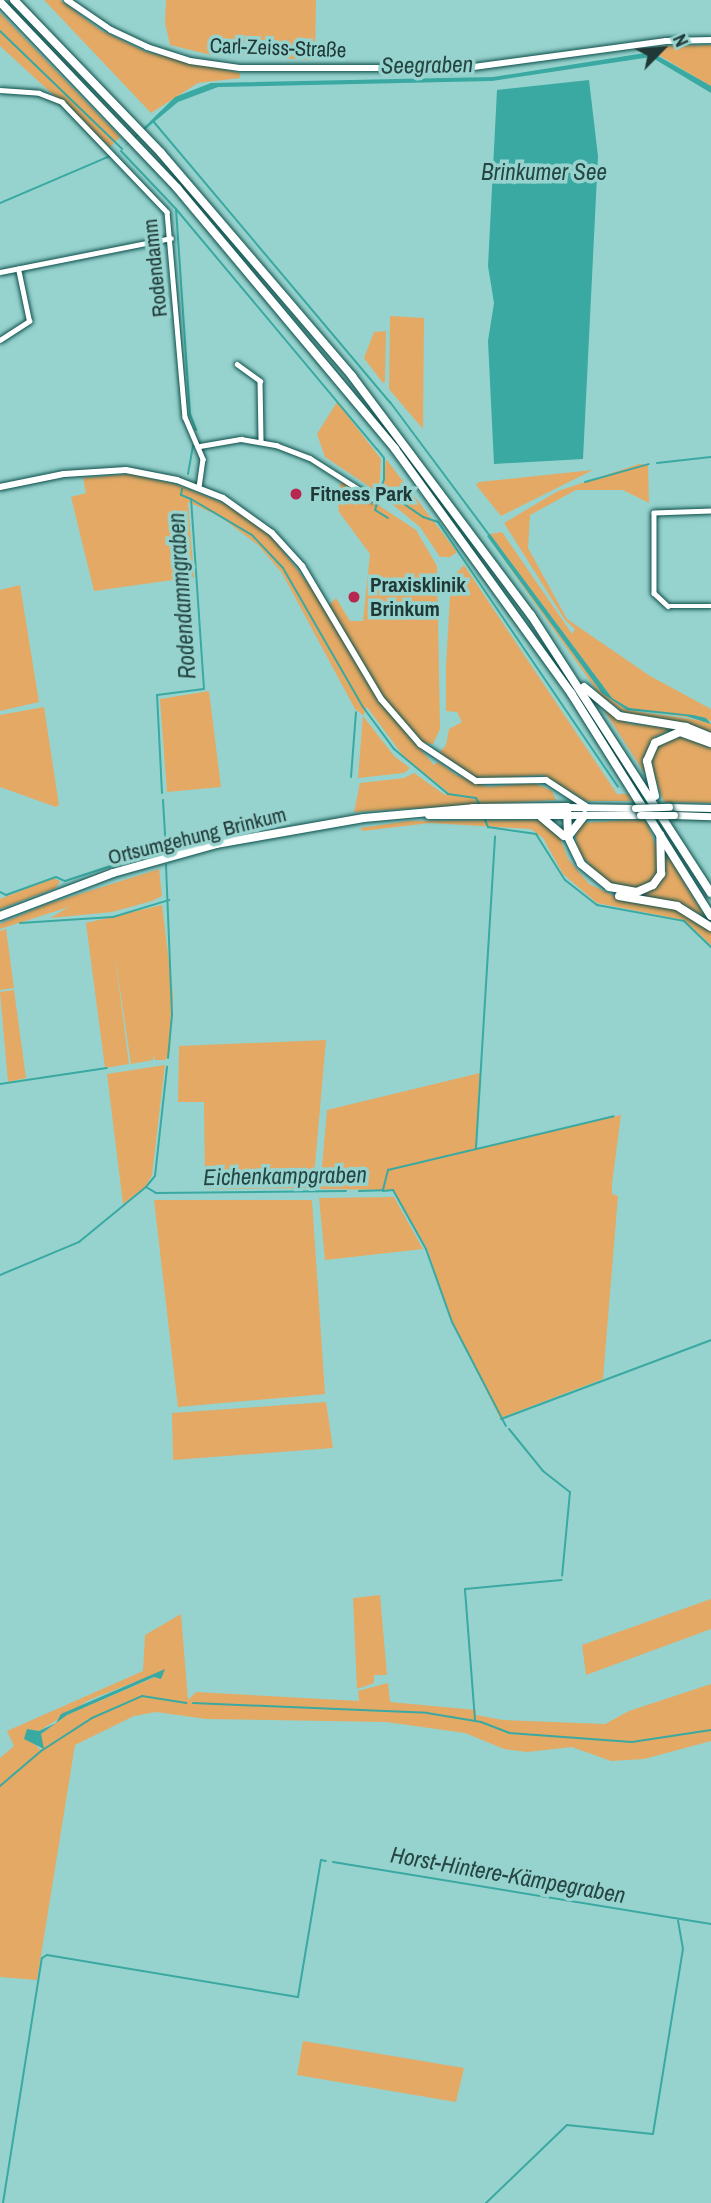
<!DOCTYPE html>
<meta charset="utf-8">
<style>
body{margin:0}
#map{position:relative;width:711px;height:2203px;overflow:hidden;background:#97d3ce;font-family:"Archivo Narrow",sans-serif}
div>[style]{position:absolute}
.green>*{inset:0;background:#e4a964}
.water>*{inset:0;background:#39a9a2}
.stream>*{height:2px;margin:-1px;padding:0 1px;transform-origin:1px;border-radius:1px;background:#39a9a2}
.roads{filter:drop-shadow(0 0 2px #0b4e4a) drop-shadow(0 0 2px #0b4e4a)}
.street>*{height:4.5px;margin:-2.25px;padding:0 2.25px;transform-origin:2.25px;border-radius:2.25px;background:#fff}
.secondary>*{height:6px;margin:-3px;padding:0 3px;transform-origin:3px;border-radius:3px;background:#fff}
.primary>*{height:7px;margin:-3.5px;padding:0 3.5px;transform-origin:3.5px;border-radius:3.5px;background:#fff}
.highway>*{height:8px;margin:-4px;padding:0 4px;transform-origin:4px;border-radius:4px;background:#fff}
.bridges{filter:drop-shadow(0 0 2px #0b4e4a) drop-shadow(0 0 2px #0b4e4a)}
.primary-bridge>*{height:7px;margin:-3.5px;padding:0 3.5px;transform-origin:3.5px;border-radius:3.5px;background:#fff}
.dots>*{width:19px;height:19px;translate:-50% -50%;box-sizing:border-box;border:4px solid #97d3ce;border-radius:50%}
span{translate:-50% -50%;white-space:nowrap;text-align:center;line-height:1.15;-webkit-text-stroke:7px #97d3ce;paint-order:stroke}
.street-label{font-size:21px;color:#203937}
.poi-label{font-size:21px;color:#203937;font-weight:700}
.left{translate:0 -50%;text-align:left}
.water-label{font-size:23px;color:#254643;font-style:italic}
.north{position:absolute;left:627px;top:14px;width:70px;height:70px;-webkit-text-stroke:5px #97d3ce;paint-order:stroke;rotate:65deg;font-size:19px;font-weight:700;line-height:28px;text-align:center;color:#203937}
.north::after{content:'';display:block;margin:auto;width:24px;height:32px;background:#203937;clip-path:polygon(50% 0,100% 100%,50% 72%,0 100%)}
</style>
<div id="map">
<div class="green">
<div style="clip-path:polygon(44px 0,60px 0,100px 30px,146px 52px,240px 73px,240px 78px,198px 83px,151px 113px)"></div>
<div style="clip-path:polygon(166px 0,316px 0,315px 60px,211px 55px,170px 45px,165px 23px)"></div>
<div style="clip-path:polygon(0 13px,120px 137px,110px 147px,0 46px)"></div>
<div style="clip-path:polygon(711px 45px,711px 86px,655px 53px,661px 46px)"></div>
<div style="clip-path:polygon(390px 316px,424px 318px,423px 429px,389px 389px)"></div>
<div style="clip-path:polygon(386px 331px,385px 382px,383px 383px,364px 358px,374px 332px)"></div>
<div style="clip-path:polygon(337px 402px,381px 459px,379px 493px,325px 457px,317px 434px)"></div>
<div style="clip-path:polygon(386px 459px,457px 552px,450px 557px,440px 557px,420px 527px,381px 495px)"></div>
<div style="clip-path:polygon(639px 464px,648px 465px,649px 503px,623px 490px,576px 490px,530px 515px,528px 548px,567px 619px,650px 676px,711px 709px,711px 721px,629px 708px,612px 698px,490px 534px,502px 532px,572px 634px,575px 629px,565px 620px,504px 523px,558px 491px)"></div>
<div style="clip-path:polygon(593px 470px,501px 516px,476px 485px,479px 482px)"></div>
<div style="clip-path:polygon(129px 474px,175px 484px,228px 505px,272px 537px,317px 595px,377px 699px,434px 765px,438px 762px,456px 775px,488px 787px,534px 783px,552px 791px,556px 800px,354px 812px,360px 783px,404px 778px,414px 773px,445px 795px,448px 792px,404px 757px,367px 707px,363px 716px,394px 756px,410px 768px,404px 773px,358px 778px,363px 715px,355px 709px,282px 573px,258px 545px,219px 516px,188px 502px,194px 577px,94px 591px,71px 497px,86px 493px,83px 478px)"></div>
<div style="clip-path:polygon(342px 481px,416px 530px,437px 566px,440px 729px,433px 744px,423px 743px,383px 697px,329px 605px,336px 598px,350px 621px,363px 621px,370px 554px,339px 512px,337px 492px)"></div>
<div style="clip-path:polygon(487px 536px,602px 693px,627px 710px,705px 721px,711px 724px,711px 734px,685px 724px,629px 716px,600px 695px)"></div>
<div style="clip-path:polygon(464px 565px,617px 794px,628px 794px,632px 801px,586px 801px,543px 775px,478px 779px,439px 753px,446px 745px,449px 729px,462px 722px,457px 712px,446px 711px,446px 666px,451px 579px)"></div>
<div style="clip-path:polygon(20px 585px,39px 702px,0 711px,0 590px)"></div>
<div style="clip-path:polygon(209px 691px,221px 787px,167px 792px,160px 699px)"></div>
<div style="clip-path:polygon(44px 707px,59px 805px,56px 807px,0 787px,0 715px)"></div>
<div style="clip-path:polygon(604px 710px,630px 724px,675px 728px,655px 737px,648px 747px,645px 774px)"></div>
<div style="clip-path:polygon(670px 736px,691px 737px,711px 748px,711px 803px,664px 802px,650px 764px,655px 747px)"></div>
<div style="clip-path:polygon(645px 819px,660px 856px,659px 871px,651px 882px,635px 889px,618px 887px,601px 878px,578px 851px,575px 831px,582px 823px)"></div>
<div style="clip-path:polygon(541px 820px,558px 833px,568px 859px,589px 884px,625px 901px,677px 909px,701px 922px,711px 932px,711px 945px,684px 920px,597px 903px,563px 874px,543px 838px,531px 829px,430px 823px,363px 831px,360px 828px,408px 821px)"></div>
<div style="clip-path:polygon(665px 851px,705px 917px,677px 902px,634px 896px,659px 884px,666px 868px)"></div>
<div style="clip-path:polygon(159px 869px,162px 896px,152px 901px,112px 912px,50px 918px,69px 907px,0 929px,0 924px,45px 905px)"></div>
<div style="clip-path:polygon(53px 878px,60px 881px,56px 888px,0 909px,0 899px)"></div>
<div style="clip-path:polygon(162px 905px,173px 995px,170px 1053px,165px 1060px,155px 1060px,153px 1055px,153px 1060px,131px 1064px,114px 949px,129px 1064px,105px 1068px,86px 923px)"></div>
<div style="clip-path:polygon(6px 929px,14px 988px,0 990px,0 931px)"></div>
<div style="clip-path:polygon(14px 990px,26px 1078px,8px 1082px,0 992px)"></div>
<div style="clip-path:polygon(326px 1040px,313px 1188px,205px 1189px,204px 1102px,178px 1102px,179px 1046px)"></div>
<div style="clip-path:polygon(165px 1065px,152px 1175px,146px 1186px,123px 1204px,107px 1074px)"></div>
<div style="clip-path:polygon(480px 1073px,476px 1149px,621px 1115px,612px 1184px,612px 1194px,618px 1196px,603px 1379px,500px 1418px,452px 1322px,427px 1248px,393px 1190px,320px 1189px,327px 1110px)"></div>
<div style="clip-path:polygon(394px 1197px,423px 1249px,325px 1260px,319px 1198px)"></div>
<div style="clip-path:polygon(154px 1200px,312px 1200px,325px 1394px,178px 1407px)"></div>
<div style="clip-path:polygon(326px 1402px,333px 1448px,173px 1460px,172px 1413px)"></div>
<div style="clip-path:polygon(380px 1595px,387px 1675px,374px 1675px,374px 1683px,357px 1689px,353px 1598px)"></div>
<div style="clip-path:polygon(711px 1599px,711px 1629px,586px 1675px,582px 1645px)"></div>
<div style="clip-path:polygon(evenodd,181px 1614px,188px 1700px,196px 1692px,359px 1701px,358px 1691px,388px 1683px,390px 1702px,476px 1710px,476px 1715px,503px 1720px,605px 1724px,629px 1711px,711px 1684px,711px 1741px,644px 1759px,611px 1761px,572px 1747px,527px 1752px,504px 1749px,465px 1733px,386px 1722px,206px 1719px,156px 1712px,134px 1716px,75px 1745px,37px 1980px,0 1977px,0 1758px,14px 1746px,7px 1731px,143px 1671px,145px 1635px,181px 1614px,163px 1671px,161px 1679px,155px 1677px,67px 1715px,41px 1734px,41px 1751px,32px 1741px,27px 1729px,39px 1731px,89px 1700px,163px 1671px)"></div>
<div style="clip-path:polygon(303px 2041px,464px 2068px,456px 2102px,297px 2075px)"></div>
</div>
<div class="water">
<div style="clip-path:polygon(651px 52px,711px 86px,711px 93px,651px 57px,492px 81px,218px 87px,178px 102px,123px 148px,175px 97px,211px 83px,493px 77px)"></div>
<div style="clip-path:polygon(589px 80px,598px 156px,583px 459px,494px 464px,488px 341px,494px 303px,488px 266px,497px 90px)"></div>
<div style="clip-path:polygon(490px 534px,612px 698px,629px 708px,693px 715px,706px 718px,711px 724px,686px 716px,627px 710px,602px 693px,487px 536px)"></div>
<div style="clip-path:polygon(165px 1669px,161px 1679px,154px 1677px,67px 1715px,41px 1734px,44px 1749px,24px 1739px,27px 1729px,39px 1731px,56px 1723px,61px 1714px)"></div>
</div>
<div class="stream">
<div style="left:0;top:31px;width:170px;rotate:44deg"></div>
<div style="left:153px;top:121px;width:368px;rotate:49.9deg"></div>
<div style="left:390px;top:402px;width:166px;rotate:53.3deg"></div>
<div style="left:121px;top:151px;width:80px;rotate:46.5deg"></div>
<div style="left:176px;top:209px;width:205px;rotate:86.1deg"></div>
<div style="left:190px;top:414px;width:17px;rotate:69deg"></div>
<div style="left:0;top:203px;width:120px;rotate:-23.1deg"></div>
<div style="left:176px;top:209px;width:313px;rotate:50.1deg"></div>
<div style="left:377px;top:449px;width:11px;rotate:52deg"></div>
<div style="left:384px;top:458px;width:21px;rotate:90deg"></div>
<div style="left:384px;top:479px;width:32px;rotate:106deg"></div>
<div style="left:375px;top:510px;width:15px;rotate:32deg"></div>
<div style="left:657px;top:463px;width:54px;rotate:-6.3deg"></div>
<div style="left:188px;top:474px;width:29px;rotate:-80deg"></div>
<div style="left:585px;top:482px;width:66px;rotate:-15.7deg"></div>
<div style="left:382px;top:489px;width:50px;rotate:34.3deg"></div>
<div style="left:423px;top:517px;width:16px;rotate:18deg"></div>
<div style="left:438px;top:522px;width:320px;rotate:55.8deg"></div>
<div style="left:191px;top:499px;width:71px;rotate:30.5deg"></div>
<div style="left:252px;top:535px;width:45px;rotate:46.8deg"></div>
<div style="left:283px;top:568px;width:160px;rotate:60.1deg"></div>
<div style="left:363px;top:707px;width:52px;rotate:53.6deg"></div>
<div style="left:394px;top:749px;width:70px;rotate:39.8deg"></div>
<div style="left:448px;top:794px;width:28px;rotate:8deg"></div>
<div style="left:476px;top:798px;width:7px;rotate:63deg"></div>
<div style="left:351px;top:777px;width:65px;rotate:-85.6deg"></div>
<div style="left:162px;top:793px;width:98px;rotate:-92.9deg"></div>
<div style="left:157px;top:695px;width:47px;rotate:-7.3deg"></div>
<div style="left:204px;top:689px;width:190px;rotate:-93.9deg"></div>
<div style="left:191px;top:499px;width:11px;rotate:-158deg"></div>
<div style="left:181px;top:495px;width:6px;rotate:-81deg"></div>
<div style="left:163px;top:800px;width:50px;rotate:86.6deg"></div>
<div style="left:485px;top:820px;width:8px;rotate:67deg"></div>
<div style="left:488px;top:827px;width:49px;rotate:8.3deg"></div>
<div style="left:536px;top:834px;width:54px;rotate:57.8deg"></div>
<div style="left:565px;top:880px;width:41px;rotate:38deg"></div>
<div style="left:597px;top:905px;width:88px;rotate:10.4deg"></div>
<div style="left:684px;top:921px;width:37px;rotate:44deg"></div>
<div style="left:166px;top:865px;width:150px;rotate:87.7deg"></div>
<div style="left:172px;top:1015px;width:43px;rotate:95.3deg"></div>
<div style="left:0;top:892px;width:7px;rotate:27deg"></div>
<div style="left:6px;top:895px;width:53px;rotate:-19.8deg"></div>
<div style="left:56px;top:877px;width:10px;rotate:24deg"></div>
<div style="left:65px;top:881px;width:106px;rotate:-18.1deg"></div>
<div style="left:20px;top:923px;width:93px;rotate:-3.7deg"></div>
<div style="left:113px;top:917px;width:59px;rotate:-16.9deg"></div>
<div style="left:0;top:1084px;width:108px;rotate:-8.5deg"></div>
<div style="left:476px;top:1148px;width:312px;rotate:-86.5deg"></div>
<div style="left:146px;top:1187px;width:12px;rotate:31deg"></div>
<div style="left:156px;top:1193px;width:190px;rotate:-0.6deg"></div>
<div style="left:359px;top:1191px;width:24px;rotate:-2deg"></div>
<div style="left:383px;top:1190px;width:21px;rotate:-76deg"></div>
<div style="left:388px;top:1170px;width:232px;rotate:-13.4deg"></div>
<div style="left:383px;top:1191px;width:10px;rotate:-6deg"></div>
<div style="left:393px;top:1190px;width:68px;rotate:60.8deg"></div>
<div style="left:426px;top:1249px;width:77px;rotate:70.4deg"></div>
<div style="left:452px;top:1322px;width:117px;rotate:62.6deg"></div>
<div style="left:0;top:1275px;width:86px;rotate:-22.7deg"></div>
<div style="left:79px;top:1242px;width:87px;rotate:-39.4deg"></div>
<div style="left:146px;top:1187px;width:14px;rotate:-51deg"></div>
<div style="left:155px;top:1176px;width:110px;rotate:-83.7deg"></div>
<div style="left:501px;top:1419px;width:224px;rotate:-20.6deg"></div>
<div style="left:509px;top:1429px;width:54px;rotate:51deg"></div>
<div style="left:543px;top:1471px;width:34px;rotate:38deg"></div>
<div style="left:570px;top:1492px;width:84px;rotate:95.4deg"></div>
<div style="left:193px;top:1703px;width:234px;rotate:2.4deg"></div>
<div style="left:427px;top:1713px;width:55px;rotate:9.5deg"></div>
<div style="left:481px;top:1722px;width:30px;rotate:21deg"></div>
<div style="left:509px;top:1733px;width:123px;rotate:4.2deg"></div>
<div style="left:632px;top:1742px;width:80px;rotate:-8.6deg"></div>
<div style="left:475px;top:1720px;width:131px;rotate:-94.4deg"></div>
<div style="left:465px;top:1589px;width:97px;rotate:-5.3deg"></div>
<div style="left:0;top:1786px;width:54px;rotate:-40.5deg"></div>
<div style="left:41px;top:1751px;width:61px;rotate:-32.9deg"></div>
<div style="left:92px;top:1718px;width:55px;rotate:-23.7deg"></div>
<div style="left:142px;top:1696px;width:45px;rotate:9deg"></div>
<div style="left:333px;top:1862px;width:383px;rotate:9.3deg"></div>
<div style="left:3px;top:2203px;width:248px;rotate:-81deg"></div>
<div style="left:42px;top:1958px;width:6px;rotate:-31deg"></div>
<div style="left:47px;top:1955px;width:254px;rotate:9.5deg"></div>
<div style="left:298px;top:1997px;width:139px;rotate:-80.5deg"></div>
<div style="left:321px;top:1860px;width:5px;rotate:11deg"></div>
<div style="left:486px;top:2203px;width:112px;rotate:-43.9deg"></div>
<div style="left:567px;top:2125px;width:86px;rotate:6deg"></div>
<div style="left:653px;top:2134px;width:187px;rotate:-80.8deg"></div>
<div style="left:683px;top:1949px;width:29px;rotate:-100deg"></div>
</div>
<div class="roads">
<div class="street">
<div style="left:0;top:90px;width:39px;rotate:4deg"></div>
<div style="left:39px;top:93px;width:25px;rotate:21deg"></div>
<div style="left:62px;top:102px;width:152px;rotate:46.3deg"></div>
<div style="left:167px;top:212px;width:206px;rotate:85deg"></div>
<div style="left:185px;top:417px;width:46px;rotate:66.8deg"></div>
<div style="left:203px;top:459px;width:29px;rotate:98deg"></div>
<div style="left:0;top:272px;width:174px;rotate:-11.2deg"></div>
<div style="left:0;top:340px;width:35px;rotate:-33deg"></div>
<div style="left:29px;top:321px;width:53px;rotate:-101.9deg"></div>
<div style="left:237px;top:364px;width:29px;rotate:36deg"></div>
<div style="left:260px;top:381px;width:60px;rotate:89deg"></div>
<div style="left:200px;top:446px;width:42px;rotate:-9.7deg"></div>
<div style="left:241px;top:439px;width:36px;rotate:10deg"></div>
<div style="left:276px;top:445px;width:36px;rotate:21deg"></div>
<div style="left:310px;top:458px;width:76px;rotate:32.6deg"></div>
<div style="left:711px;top:511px;width:57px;rotate:178deg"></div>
<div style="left:654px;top:513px;width:80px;rotate:90deg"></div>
<div style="left:654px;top:593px;width:19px;rotate:43deg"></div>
<div style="left:668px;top:606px;width:43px"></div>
</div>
<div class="secondary">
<div style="left:67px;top:0;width:53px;rotate:34.3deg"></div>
<div style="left:111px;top:30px;width:40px;rotate:25deg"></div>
<div style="left:147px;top:47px;width:45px;rotate:18deg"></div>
<div style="left:190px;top:61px;width:50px;rotate:8deg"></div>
<div style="left:240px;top:68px;width:226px"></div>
<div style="left:466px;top:68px;width:202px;rotate:-7.7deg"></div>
<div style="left:666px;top:41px;width:45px;rotate:-1.3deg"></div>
<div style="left:0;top:487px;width:65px;rotate:-11.5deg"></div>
<div style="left:64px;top:474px;width:62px;rotate:-3.7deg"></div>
<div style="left:126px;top:470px;width:52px;rotate:11.1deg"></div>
<div style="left:177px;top:480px;width:49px;rotate:21.4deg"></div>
<div style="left:223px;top:498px;width:60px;rotate:35.5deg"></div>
<div style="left:272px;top:533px;width:45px;rotate:47.7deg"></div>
<div style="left:302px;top:566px;width:155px;rotate:59.3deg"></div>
<div style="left:381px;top:699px;width:60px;rotate:49.1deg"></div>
<div style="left:420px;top:744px;width:67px;rotate:33.5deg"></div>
<div style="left:476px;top:781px;width:70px;rotate:-0.8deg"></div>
<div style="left:546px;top:780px;width:48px;rotate:33deg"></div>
</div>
<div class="primary">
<div style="left:567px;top:807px;width:68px;rotate:0.8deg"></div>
<div style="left:669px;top:807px;width:42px;rotate:1.4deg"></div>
<div style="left:567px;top:815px;width:73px"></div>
<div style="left:674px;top:815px;width:37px;rotate:2deg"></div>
</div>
<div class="highway">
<div style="left:14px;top:0;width:212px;rotate:46.1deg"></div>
<div style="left:161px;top:153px;width:294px;rotate:49.4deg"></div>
<div style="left:352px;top:376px;width:299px;rotate:53.2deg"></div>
<div style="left:531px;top:615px;width:331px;rotate:57.1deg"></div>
<div style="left:0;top:2px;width:257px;rotate:46.4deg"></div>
<div style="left:177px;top:188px;width:340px;rotate:50.1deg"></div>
<div style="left:395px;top:449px;width:301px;rotate:54.2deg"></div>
<div style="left:571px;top:693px;width:263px;rotate:57.9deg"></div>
<div style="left:584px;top:687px;width:45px;rotate:39.6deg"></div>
<div style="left:619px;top:716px;width:68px;rotate:9.3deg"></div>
<div style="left:686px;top:727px;width:27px;rotate:22deg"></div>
<div style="left:655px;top:796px;width:36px;rotate:-103deg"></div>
<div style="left:647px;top:761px;width:20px;rotate:-66deg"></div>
<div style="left:655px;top:743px;width:27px;rotate:-24deg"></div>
<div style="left:680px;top:732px;width:33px;rotate:20deg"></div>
<div style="left:429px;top:815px;width:138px"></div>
<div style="left:540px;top:816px;width:31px;rotate:40deg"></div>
<div style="left:570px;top:834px;width:24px;rotate:-52deg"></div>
<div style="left:619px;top:896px;width:59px;rotate:9.8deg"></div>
<div style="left:677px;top:906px;width:40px;rotate:32deg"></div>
<div style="left:0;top:916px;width:121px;rotate:-20.8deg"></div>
<div style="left:113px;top:873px;width:107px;rotate:-15.7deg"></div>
<div style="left:216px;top:844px;width:150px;rotate:-10deg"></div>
<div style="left:364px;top:818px;width:109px;rotate:-5.2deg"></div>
<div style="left:473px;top:808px;width:94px;rotate:-0.6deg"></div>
<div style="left:567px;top:807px;width:30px;rotate:88deg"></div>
<div style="left:568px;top:837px;width:30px;rotate:64deg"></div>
<div style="left:581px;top:864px;width:36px;rotate:39deg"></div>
<div style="left:609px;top:887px;width:28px;rotate:10deg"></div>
<div style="left:637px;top:892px;width:17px;rotate:-24deg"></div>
<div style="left:653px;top:885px;width:14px;rotate:-54deg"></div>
<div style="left:661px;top:874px;width:39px;rotate:-91deg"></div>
</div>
</div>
<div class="bridges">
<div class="primary-bridge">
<div style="left:635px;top:808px;width:34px;rotate:-2deg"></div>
<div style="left:640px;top:815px;width:34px"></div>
</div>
</div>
<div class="dots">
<div style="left:296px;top:494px;background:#b72752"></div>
<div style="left:354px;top:597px;background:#b72752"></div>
</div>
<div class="street-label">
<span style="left:278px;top:48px;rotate:2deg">Carl-Zeiss-Straße</span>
<span style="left:155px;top:268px;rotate:-96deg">Rodendamm</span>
<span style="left:197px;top:836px;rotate:-14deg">Ortsumgehung Brinkum</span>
</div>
<div class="poi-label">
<span class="left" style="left:310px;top:494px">Fitness Park</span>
<span class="left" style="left:370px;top:597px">Praxisklinik<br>Brinkum</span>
</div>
<div class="water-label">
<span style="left:427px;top:65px;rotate:-1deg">Seegraben</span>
<span style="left:544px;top:172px">Brinkumer See</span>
<span style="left:182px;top:596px;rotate:-94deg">Rodendammgraben</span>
<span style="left:285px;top:1176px;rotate:-1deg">Eichenkampgraben</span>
<span style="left:508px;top:1875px;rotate:10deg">Horst-Hintere-Kämpegraben</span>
</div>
<div class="north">N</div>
</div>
